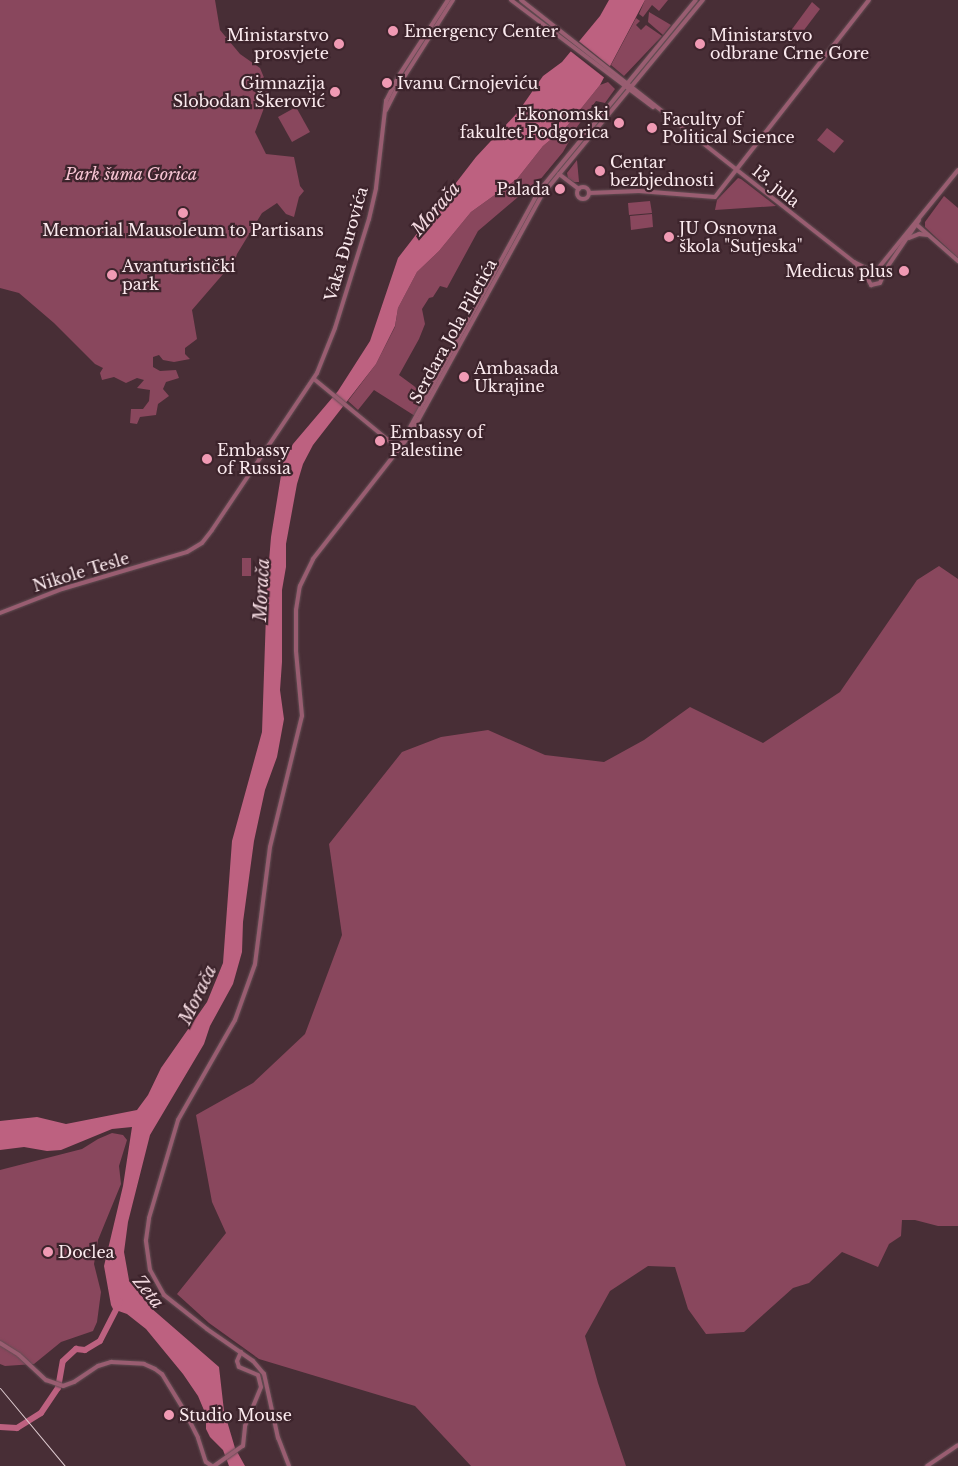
<!DOCTYPE html>
<meta charset="utf-8">
<style>
body{margin:0}
#map{position:relative;width:958px;height:1466px;overflow:hidden;background:#482e36;font-family:"Libre Baskerville",serif}
div>[style]{position:absolute}
.green>*{inset:0;background:#89475d}
.water>*{inset:0;background:#bd6180}
.pier>*{inset:0;background:#482e36}
.river>*{height:6px;margin:-3px;padding:0 3px;transform-origin:3px;border-radius:3px;background:#bd6180}
.roads{filter:drop-shadow(0 0 1px #634d53) drop-shadow(0 0 1px #634d53)}
.secondary>*{height:4px;margin:-2px;padding:0 2px;transform-origin:2px;border-radius:2px;background:#995d71}
.secondary>.ring{margin:-2px;padding:0;box-sizing:content-box;background:none;border:4px solid #995d71;border-radius:50%}
.rail>*{height:1px;margin:-0.5px;padding:0 0.5px;transform-origin:0.5px;border-radius:0.5px;background:#ddcacf}
.dots>*{width:14px;height:14px;translate:-50% -50%;box-sizing:border-box;border:2px solid #3d242c;border-radius:50%}
span{translate:-50% -50%;white-space:nowrap;text-align:center;line-height:1.15;-webkit-text-stroke:4.5px #3d242c;paint-order:stroke}
.poi-label{font-size:16px;color:#fbeaee}
.left{translate:0 -50%;text-align:left}
.right{translate:-100% -50%;text-align:right}
.park-label{font-size:16px;color:#f8c5d4;font-style:italic}
.street-label{font-size:16px;color:#fbeaee}
.water-label{font-size:18px;color:#f3d9e0;font-style:italic}
</style>
<div id="map">
<div class="green">
<div style="clip-path:polygon(0 0,215px 0,220px 30px,240px 54px,260px 68px,270px 92px,255px 132px,266px 154px,294px 157px,300px 186px,304px 191px,299px 197px,294px 217px,286px 214px,277px 203px,262px 213px,237px 254px,233px 267px,230px 266px,192px 310px,197px 339px,185px 348px,185px 354px,190px 359px,174px 362px,163px 360px,159px 355px,153px 357px,153px 367px,160px 371px,176px 370px,179px 378px,166px 382px,163px 389px,169px 396px,158px 404px,156px 415px,140px 417px,137px 424px,130px 423px,131px 409px,143px 409px,149px 401px,150px 390px,137px 388px,144px 380px,137px 378px,126px 383px,114px 377px,102px 380px,100px 373px,103px 368px,95px 364px,54px 323px,19px 293px,0 288px)"></div>
<div style="clip-path:polygon(645px 0,668px 0,659px 11px,652px 5px,643px 17px,639px 14px)"></div>
<div style="clip-path:polygon(812px 2px,820px 9px,798px 38px,790px 32px)"></div>
<div style="clip-path:polygon(649px 12px,671px 25px,663px 35px,648px 22px)"></div>
<div style="clip-path:polygon(636px 18px,640px 21px,636px 25px,641px 30px,646px 25px,662px 36px,624px 76px,611px 65px)"></div>
<div style="clip-path:polygon(608px 82px,615px 89px,605px 103px,596px 101px,577px 127px,563px 152px,534px 187px,531px 186px,478px 231px,447px 288px,440px 286px,433px 297px,429px 298px,422px 309px,425px 324px,419px 339px,399px 375px,414px 386px,426px 398px,415px 416px,374px 390px,358px 410px,348px 401px,376px 364px,395px 327px,398px 308px,417px 272px,439px 251px,471px 212px,517px 179px,543px 146px,567px 126px,600px 85px)"></div>
<div style="clip-path:polygon(296px 107px,310px 132px,292px 142px,278px 117px)"></div>
<div style="clip-path:polygon(827px 128px,844px 141px,834px 153px,817px 140px)"></div>
<div style="clip-path:polygon(577px 160px,579px 182px,574px 182px,568px 178px,567px 173px)"></div>
<div style="clip-path:polygon(738px 178px,741px 179px,776px 206px,715px 210px,717px 200px)"></div>
<div style="clip-path:polygon(944px 196px,958px 208px,958px 258px,925px 227px,925px 222px)"></div>
<div style="clip-path:polygon(650px 201px,652px 213px,629px 215px,628px 203px)"></div>
<div style="clip-path:polygon(652px 214px,653px 227px,631px 230px,630px 216px)"></div>
<div style="clip-path:polygon(242px 558px,251px 558px,251px 576px,242px 576px)"></div>
<div style="clip-path:polygon(939px 566px,958px 579px,958px 1226px,938px 1226px,915px 1220px,902px 1220px,901px 1236px,889px 1244px,878px 1267px,842px 1252px,809px 1283px,793px 1288px,744px 1332px,706px 1334px,688px 1309px,675px 1267px,648px 1266px,610px 1291px,585px 1336px,598px 1383px,626px 1466px,471px 1466px,415px 1406px,259px 1359px,209px 1323px,177px 1294px,226px 1233px,212px 1202px,196px 1115px,253px 1083px,305px 1034px,342px 935px,329px 844px,402px 752px,441px 737px,488px 730px,545px 755px,604px 762px,644px 740px,690px 707px,763px 743px,840px 692px,917px 580px)"></div>
<div style="clip-path:polygon(112px 1133px,123px 1135px,127px 1140px,119px 1166px,121px 1184px,98px 1240px,94px 1264px,101px 1292px,97px 1322px,93px 1331px,61px 1342px,34px 1364px,5px 1366px,0 1364px,0 1170px,82px 1149px,98px 1139px)"></div>
</div>
<div class="water">
<div style="clip-path:polygon(609px 0,645px 0,600px 85px,567px 126px,543px 146px,517px 179px,471px 212px,439px 251px,417px 272px,398px 308px,395px 326px,376px 364px,313px 445px,303px 464px,297px 484px,286px 544px,286px 567px,282px 590px,282px 662px,280px 690px,284px 719px,277px 757px,265px 790px,254px 841px,243px 922px,242px 952px,233px 984px,210px 1026px,204px 1044px,150px 1135px,128px 1222px,124px 1252px,129px 1280px,151px 1308px,219px 1367px,224px 1411px,235px 1448px,245px 1466px,229px 1466px,223px 1450px,210px 1437px,206px 1429px,206px 1415px,198px 1396px,183px 1374px,146px 1329px,127px 1314px,113px 1309px,111px 1305px,104px 1266px,123px 1186px,132px 1127px,112px 1129px,61px 1150px,47px 1151px,24px 1147px,0 1150px,0 1121px,37px 1117px,66px 1124px,137px 1110px,148px 1095px,161px 1068px,207px 1002px,223px 963px,232px 841px,262px 732px,267px 585px,271px 537px,283px 463px,293px 444px,338px 391px,370px 341px,398px 258px,476px 157px,518px 112px,543px 76px,562px 62px,600px 16px)"></div>
</div>
<div class="pier">
<div style="clip-path:polygon(576px 39px,612px 68px,606px 79px,569px 50px)"></div>
</div>
<div class="river">
<div style="left:0;top:1427px;width:17px;rotate:3deg"></div>
<div style="left:17px;top:1428px;width:28px;rotate:-32deg"></div>
<div style="left:41px;top:1413px;width:30px;rotate:-56deg"></div>
<div style="left:58px;top:1388px;width:27px;rotate:-80deg"></div>
<div style="left:63px;top:1361px;width:18px;rotate:-43deg"></div>
<div style="left:76px;top:1349px;width:9px;rotate:6deg"></div>
<div style="left:85px;top:1350px;width:17px;rotate:-31deg"></div>
<div style="left:100px;top:1341px;width:44px;rotate:-62.9deg"></div>
</div>
<div class="roads">
<div class="secondary">
<div style="left:511px;top:0;width:178px;rotate:37deg"></div>
<div style="left:521px;top:0;width:424px;rotate:38.2deg"></div>
<div style="left:854px;top:262px;width:16px;rotate:47deg"></div>
<div style="left:865px;top:274px;width:13px;rotate:61deg"></div>
<div style="left:871px;top:285px;width:9px;rotate:-13deg"></div>
<div style="left:880px;top:283px;width:15px;rotate:-67deg"></div>
<div style="left:886px;top:269px;width:59px;rotate:-56deg"></div>
<div style="left:386px;top:110px;width:28px;rotate:-63deg"></div>
<div style="left:399px;top:85px;width:101px;rotate:-57.6deg"></div>
<div style="left:559px;top:174px;width:25px;rotate:37deg"></div>
<div class="ring" style="left:577px;top:187px;width:8px;height:8px"></div>
<div style="left:589px;top:193px;width:50px;rotate:-2.3deg"></div>
<div style="left:639px;top:191px;width:76px;rotate:4.5deg"></div>
<div style="left:715px;top:197px;width:250px;rotate:-52deg"></div>
<div style="left:917px;top:225px;width:55px;rotate:41.3deg"></div>
<div style="left:909px;top:238px;width:11px;rotate:-22deg"></div>
<div style="left:919px;top:234px;width:9px;rotate:6deg"></div>
<div style="left:854px;top:262px;width:20px;rotate:27deg"></div>
<div style="left:876px;top:271px;width:130px;rotate:-50.9deg"></div>
<div style="left:314px;top:379px;width:110px;rotate:39.5deg"></div>
<div style="left:388px;top:439px;width:16px;rotate:-11deg"></div>
<div style="left:396px;top:453px;width:298px;rotate:-61.4deg"></div>
<div style="left:539px;top:191px;width:247px;rotate:-50.6deg"></div>
<div style="left:0;top:613px;width:66px;rotate:-21.2deg"></div>
<div style="left:62px;top:589px;width:130px;rotate:-16.5deg"></div>
<div style="left:187px;top:552px;width:17px;rotate:-31deg"></div>
<div style="left:202px;top:543px;width:16px;rotate:-52deg"></div>
<div style="left:212px;top:530px;width:189px;rotate:-56.2deg"></div>
<div style="left:317px;top:373px;width:48px;rotate:-68.2deg"></div>
<div style="left:335px;top:328px;width:114px;rotate:-72.7deg"></div>
<div style="left:369px;top:219px;width:32px;rotate:-77deg"></div>
<div style="left:376px;top:188px;width:88px;rotate:-83.4deg"></div>
<div style="left:386px;top:101px;width:27px;rotate:-63deg"></div>
<div style="left:398px;top:77px;width:92px;rotate:-57deg"></div>
<div style="left:0;top:1343px;width:22px;rotate:32deg"></div>
<div style="left:19px;top:1355px;width:37px;rotate:43deg"></div>
<div style="left:46px;top:1380px;width:18px;rotate:19deg"></div>
<div style="left:63px;top:1386px;width:12px;rotate:-20deg"></div>
<div style="left:74px;top:1382px;width:29px;rotate:-34deg"></div>
<div style="left:98px;top:1366px;width:14px;rotate:-17deg"></div>
<div style="left:111px;top:1362px;width:33px;rotate:3deg"></div>
<div style="left:144px;top:1364px;width:12px;rotate:24deg"></div>
<div style="left:155px;top:1369px;width:9px;rotate:36deg"></div>
<div style="left:162px;top:1374px;width:42px;rotate:58.6deg"></div>
<div style="left:184px;top:1410px;width:31px;rotate:63deg"></div>
<div style="left:198px;top:1438px;width:25px;rotate:72deg"></div>
<div style="left:206px;top:1462px;width:7px;rotate:34deg"></div>
<div style="left:214px;top:1466px;width:35px;rotate:-35deg"></div>
<div style="left:243px;top:1446px;width:20px;rotate:-84deg"></div>
<div style="left:245px;top:1426px;width:42px;rotate:-67.7deg"></div>
<div style="left:261px;top:1387px;width:12px;rotate:-104deg"></div>
<div style="left:258px;top:1375px;width:21px;rotate:-157deg"></div>
<div style="left:239px;top:1367px;width:6px;rotate:-108deg"></div>
<div style="left:237px;top:1361px;width:10px;rotate:-66deg"></div>
<div style="left:289px;top:1466px;width:30px;rotate:-111deg"></div>
<div style="left:278px;top:1438px;width:66px;rotate:-102.3deg"></div>
<div style="left:264px;top:1374px;width:17px;rotate:-130deg"></div>
<div style="left:253px;top:1361px;width:56px;rotate:-145.2deg"></div>
<div style="left:207px;top:1329px;width:55px;rotate:-141.7deg"></div>
<div style="left:164px;top:1295px;width:29px;rotate:-119deg"></div>
<div style="left:150px;top:1270px;width:30px;rotate:-98deg"></div>
<div style="left:146px;top:1240px;width:22px;rotate:-82deg"></div>
<div style="left:149px;top:1218px;width:102px;rotate:-73.5deg"></div>
<div style="left:178px;top:1120px;width:115px;rotate:-60.3deg"></div>
<div style="left:235px;top:1020px;width:59px;rotate:-70.3deg"></div>
<div style="left:255px;top:964px;width:118px;rotate:-82.7deg"></div>
<div style="left:270px;top:847px;width:135px;rotate:-76.3deg"></div>
<div style="left:302px;top:716px;width:65px;rotate:-95.3deg"></div>
<div style="left:296px;top:651px;width:41px;rotate:-90deg"></div>
<div style="left:296px;top:610px;width:24px;rotate:-81deg"></div>
<div style="left:300px;top:586px;width:30px;rotate:-64deg"></div>
<div style="left:313px;top:559px;width:157px;rotate:-52deg"></div>
<div style="left:410px;top:435px;width:274px;rotate:-61.2deg"></div>
<div style="left:542px;top:195px;width:253px;rotate:-50.5deg"></div>
<div style="left:927px;top:1466px;width:37px;rotate:-34deg"></div>
</div>
</div>
<div class="rail">
<div style="left:0;top:1388px;width:102px;rotate:50.2deg"></div>
</div>
<div class="dots">
<div style="left:393px;top:31px;background:#f09ab4"></div>
<div style="left:339px;top:44px;background:#f09ab4"></div>
<div style="left:700px;top:44px;background:#f09ab4"></div>
<div style="left:387px;top:83px;background:#f09ab4"></div>
<div style="left:335px;top:92px;background:#f09ab4"></div>
<div style="left:619px;top:123px;background:#f09ab4"></div>
<div style="left:652px;top:128px;background:#f09ab4"></div>
<div style="left:600px;top:171px;background:#f09ab4"></div>
<div style="left:560px;top:189px;background:#f09ab4"></div>
<div style="left:183px;top:213px;background:#f09ab4"></div>
<div style="left:669px;top:237px;background:#f09ab4"></div>
<div style="left:904px;top:271px;background:#f09ab4"></div>
<div style="left:112px;top:275px;background:#f09ab4"></div>
<div style="left:464px;top:377px;background:#f09ab4"></div>
<div style="left:380px;top:441px;background:#f09ab4"></div>
<div style="left:207px;top:459px;background:#f09ab4"></div>
<div style="left:48px;top:1252px;background:#f09ab4"></div>
<div style="left:169px;top:1415px;background:#f09ab4"></div>
</div>
<div class="poi-label">
<span class="left" style="left:404px;top:31px">Emergency Center</span>
<span class="right" style="left:329px;top:44px">Ministarstvo<br>prosvjete</span>
<span class="left" style="left:710px;top:44px">Ministarstvo<br>odbrane Crne Gore</span>
<span class="right" style="left:325px;top:92px">Gimnazija<br>Slobodan Škerović</span>
<span class="left" style="left:397px;top:83px">Ivanu Crnojeviću</span>
<span class="right" style="left:609px;top:123px">Ekonomski<br>fakultet Podgorica</span>
<span class="left" style="left:662px;top:128px">Faculty of<br>Political Science</span>
<span class="left" style="left:610px;top:171px">Centar<br>bezbjednosti</span>
<span class="right" style="left:550px;top:189px">Palada</span>
<span class="left" style="left:679px;top:237px">JU Osnovna<br>škola "Sutjeska"</span>
<span style="left:183px;top:230px">Memorial Mausoleum to Partisans</span>
<span class="left" style="left:122px;top:275px">Avanturistički<br>park</span>
<span class="right" style="left:893px;top:271px">Medicus plus</span>
<span class="left" style="left:474px;top:377px">Ambasada<br>Ukrajine</span>
<span class="left" style="left:390px;top:441px">Embassy of<br>Palestine</span>
<span class="left" style="left:217px;top:459px">Embassy<br>of Russia</span>
<span class="left" style="left:58px;top:1252px">Doclea</span>
<span class="left" style="left:179px;top:1415px">Studio Mouse</span>
</div>
<div class="park-label">
<span style="left:131px;top:174px">Park šuma Gorica</span>
</div>
<div class="street-label">
<span style="left:776px;top:186px;rotate:39deg">13. jula</span>
<span style="left:346px;top:244px;rotate:-74deg">Vaka Đurovića</span>
<span style="left:453px;top:331px;rotate:-61deg">Serdara Jola Piletića</span>
<span style="left:81px;top:572px;rotate:-17deg">Nikole Tesle</span>
</div>
<div class="water-label">
<span style="left:436px;top:209px;rotate:-49deg">Morača</span>
<span style="left:262px;top:590px;rotate:-87deg">Morača</span>
<span style="left:198px;top:995px;rotate:-64deg">Morača</span>
<span style="left:148px;top:1292px;rotate:51deg">Zeta</span>
</div>
</div>
